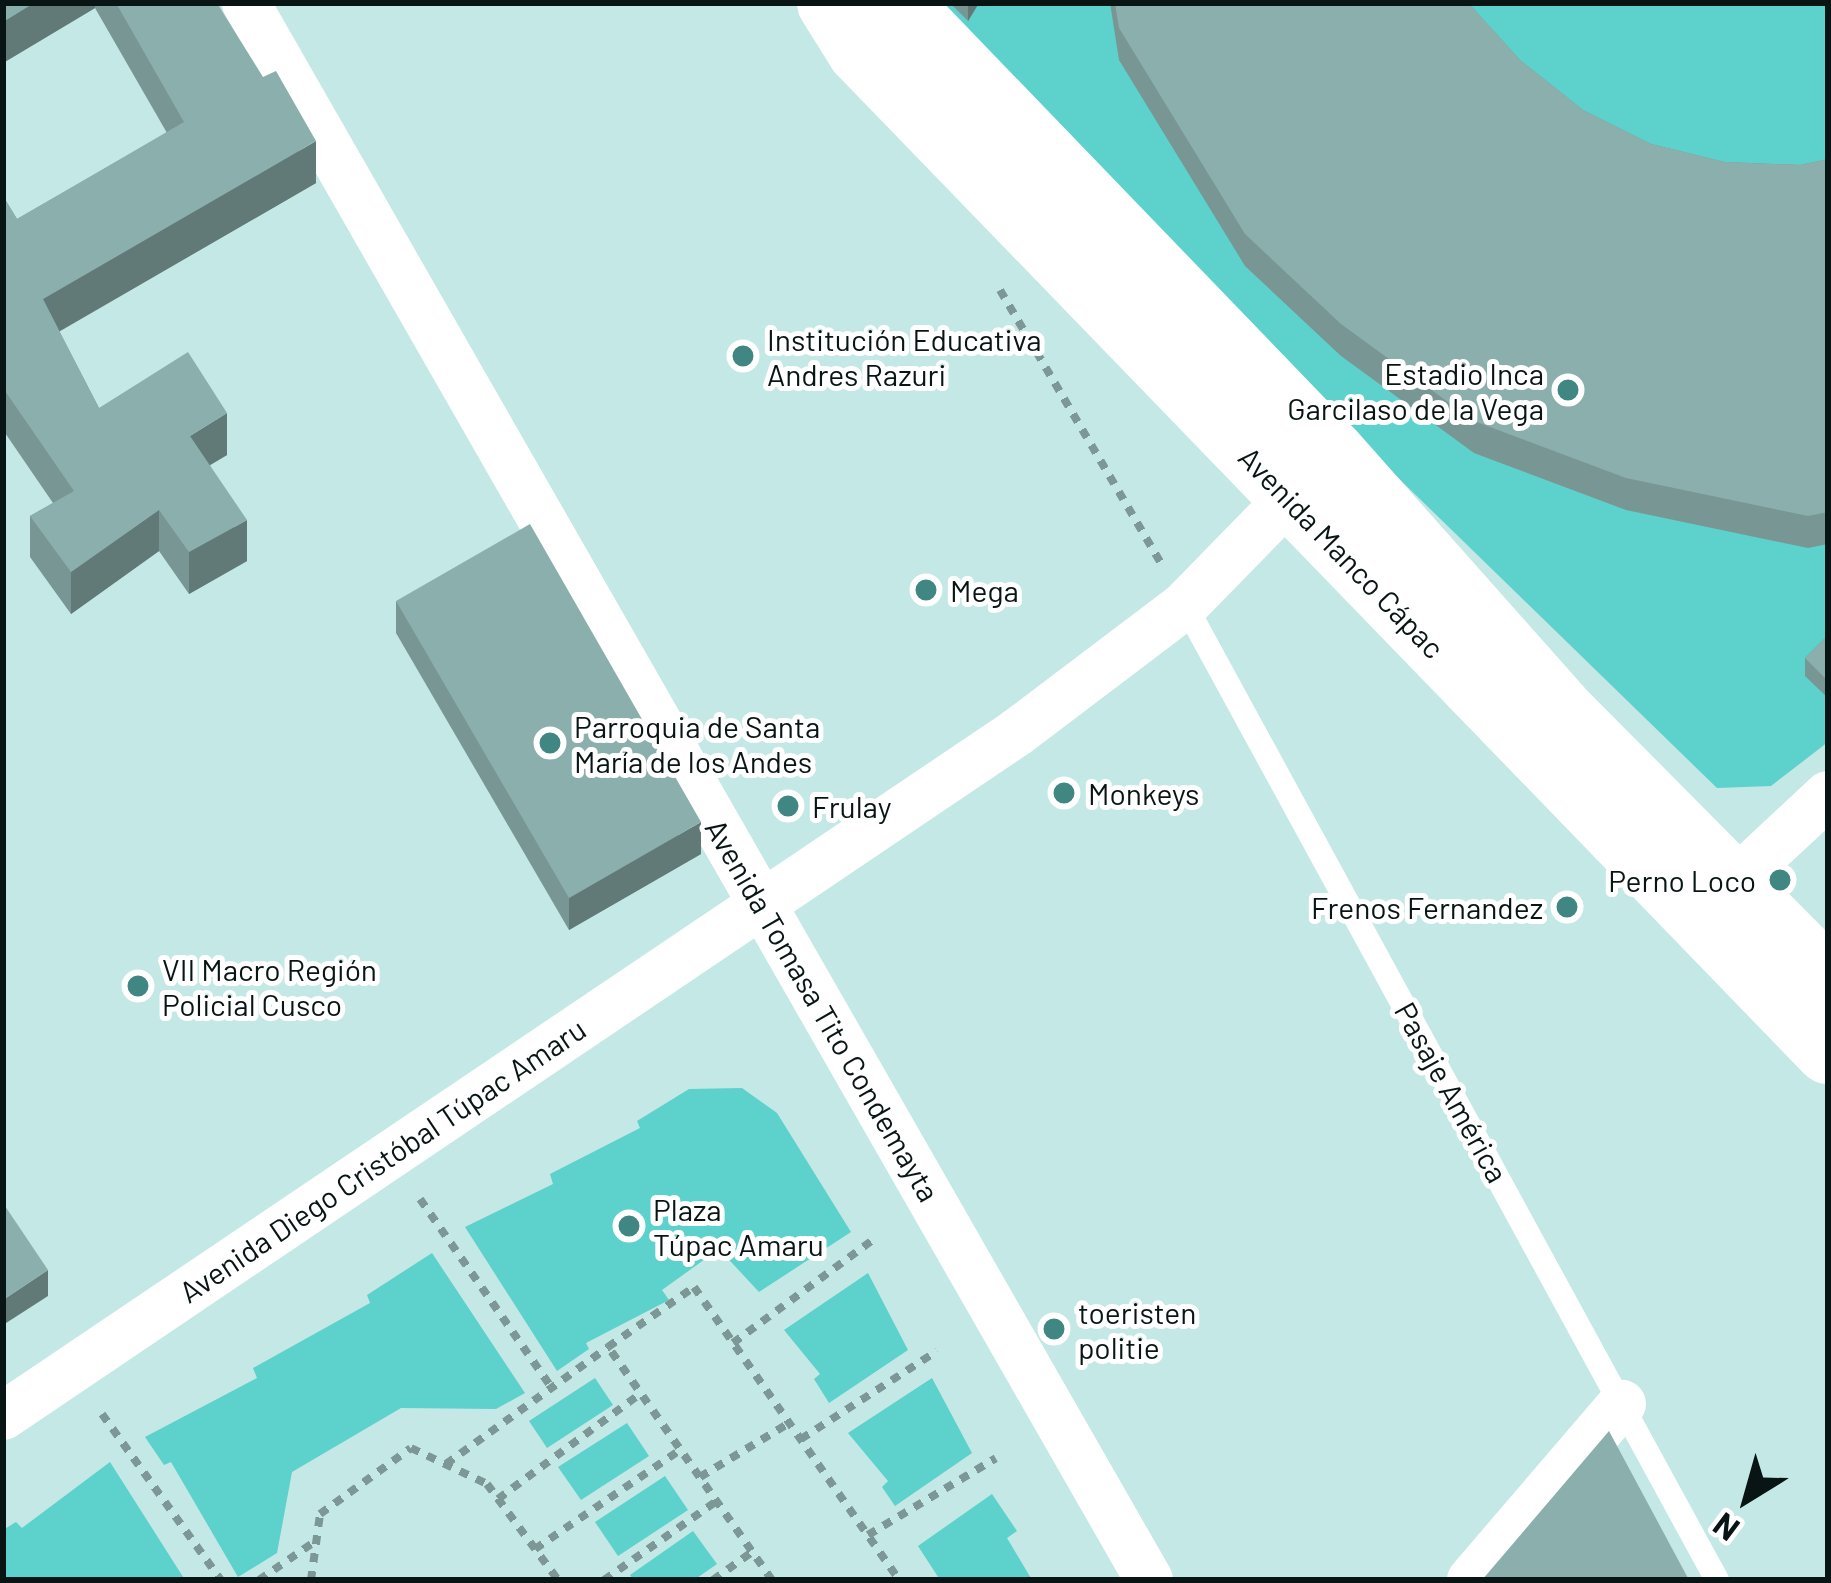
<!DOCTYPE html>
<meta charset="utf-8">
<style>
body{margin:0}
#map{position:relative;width:1831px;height:1583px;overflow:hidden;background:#c3e8e5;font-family:Barlow,sans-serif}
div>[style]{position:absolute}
.green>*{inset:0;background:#5dd1cb}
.path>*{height:8px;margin-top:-4px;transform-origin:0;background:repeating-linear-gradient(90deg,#7c9795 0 9px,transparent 0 18px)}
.lane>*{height:24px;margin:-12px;padding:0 12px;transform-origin:12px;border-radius:12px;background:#fff}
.street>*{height:48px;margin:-24px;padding:0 24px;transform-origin:24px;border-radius:24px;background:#fff}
.secondary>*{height:66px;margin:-33px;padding:0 33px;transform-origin:33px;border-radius:33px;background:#fff}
.wall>*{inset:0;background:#789694}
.shaded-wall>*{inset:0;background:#617a78}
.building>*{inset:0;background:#8bafac}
.dots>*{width:33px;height:33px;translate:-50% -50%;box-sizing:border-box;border:6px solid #fff;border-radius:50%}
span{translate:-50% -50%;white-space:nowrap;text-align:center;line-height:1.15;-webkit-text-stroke:10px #fff;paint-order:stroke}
.poi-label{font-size:30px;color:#081514}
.left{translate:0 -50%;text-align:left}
.right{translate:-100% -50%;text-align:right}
.street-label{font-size:30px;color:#081514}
.frame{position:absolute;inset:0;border:6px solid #081514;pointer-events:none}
.north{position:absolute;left:1687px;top:1439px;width:120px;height:120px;-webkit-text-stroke:9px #fff;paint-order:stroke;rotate:217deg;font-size:33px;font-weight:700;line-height:48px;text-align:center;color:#081514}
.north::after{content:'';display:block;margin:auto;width:42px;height:54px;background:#081514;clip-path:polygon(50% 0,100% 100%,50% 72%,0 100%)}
</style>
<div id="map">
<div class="green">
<div style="clip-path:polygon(929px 3px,1828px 3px,1828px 742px,1771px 786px,1717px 788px,946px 38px)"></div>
<div style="clip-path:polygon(742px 1088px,777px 1113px,851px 1232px,759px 1292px,719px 1249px,662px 1290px,669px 1300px,586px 1343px,589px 1349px,557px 1371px,465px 1227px,553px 1184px,550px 1174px,640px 1128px,637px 1121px,689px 1089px)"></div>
<div style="clip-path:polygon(432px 1253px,525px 1393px,496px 1409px,401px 1408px,292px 1472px,277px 1553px,238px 1577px,171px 1462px,164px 1465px,145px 1437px,257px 1378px,253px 1368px,370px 1303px,367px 1295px)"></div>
<div style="clip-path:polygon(868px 1273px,908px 1350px,829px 1403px,814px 1379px,820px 1374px,784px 1330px)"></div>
<div style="clip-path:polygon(595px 1378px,613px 1405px,547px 1448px,529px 1421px)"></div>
<div style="clip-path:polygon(932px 1378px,972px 1453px,895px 1506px,882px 1487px,888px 1481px,848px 1433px)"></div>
<div style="clip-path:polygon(627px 1423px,649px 1456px,581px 1500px,558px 1467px)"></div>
<div style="clip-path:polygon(110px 1462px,185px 1580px,3px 1580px,3px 1530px,16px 1522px,22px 1528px)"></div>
<div style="clip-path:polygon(665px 1476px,688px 1510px,618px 1556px,595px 1522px)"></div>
<div style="clip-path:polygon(992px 1494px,1017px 1531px,1007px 1538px,1032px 1580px,940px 1580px,918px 1546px)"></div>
<div style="clip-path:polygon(693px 1531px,717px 1564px,694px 1580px,633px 1580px,630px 1575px)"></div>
</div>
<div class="path">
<div style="left:1000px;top:290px;width:316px;rotate:59.5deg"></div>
<div style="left:420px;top:1199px;width:231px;rotate:55.1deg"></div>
<div style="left:733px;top:1343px;width:175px;rotate:-36.4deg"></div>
<div style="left:102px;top:1414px;width:204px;rotate:54.4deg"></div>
<div style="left:801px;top:1439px;width:162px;rotate:-32.9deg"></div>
<div style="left:446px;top:1464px;width:200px;rotate:-35.8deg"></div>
<div style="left:700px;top:1477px;width:104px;rotate:-31.2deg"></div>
<div style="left:498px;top:1499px;width:178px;rotate:-36.5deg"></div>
<div style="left:868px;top:1535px;width:149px;rotate:-31deg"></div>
<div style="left:535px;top:1549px;width:176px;rotate:-34.3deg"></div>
<div style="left:259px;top:1580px;width:67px;rotate:-34.6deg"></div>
<div style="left:311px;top:1580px;width:67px;rotate:-82.2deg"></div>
<div style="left:320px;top:1514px;width:112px;rotate:-36deg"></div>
<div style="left:411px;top:1448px;width:84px;rotate:25.3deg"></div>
<div style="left:487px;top:1484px;width:119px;rotate:53.5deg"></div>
<div style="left:604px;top:1580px;width:138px;rotate:-35deg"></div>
<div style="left:713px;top:1580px;width:48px;rotate:-35.7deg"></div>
<div style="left:772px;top:1580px;width:285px;rotate:-125.1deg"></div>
<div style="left:608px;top:1347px;width:105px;rotate:-34.9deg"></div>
<div style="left:694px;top:1287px;width:358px;rotate:55deg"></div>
</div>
<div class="lane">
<div style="left:1185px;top:605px;width:1111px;rotate:61.38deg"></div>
</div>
<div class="street">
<div style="left:246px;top:3px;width:1817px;rotate:60.2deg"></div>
<div style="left:1711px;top:904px;width:160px;rotate:-43deg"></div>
<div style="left:3px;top:1416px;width:1222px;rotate:-33.99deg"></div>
<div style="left:1016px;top:733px;width:212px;rotate:-37.1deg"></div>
<div style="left:1185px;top:605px;width:183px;rotate:-45.7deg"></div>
<div style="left:1471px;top:1580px;width:232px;rotate:-49.4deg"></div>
</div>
<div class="secondary">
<div style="left:830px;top:3px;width:57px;rotate:58deg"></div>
<div style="left:860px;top:51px;width:1392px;rotate:45.93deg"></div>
<div style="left:898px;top:3px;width:625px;rotate:46.04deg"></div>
<div style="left:1332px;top:453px;width:342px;rotate:48.4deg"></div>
<div style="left:1559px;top:709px;width:382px;rotate:45.2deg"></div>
</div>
<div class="wall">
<div style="clip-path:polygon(3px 3px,217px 3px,316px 183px,59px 331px,99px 408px,227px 455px,210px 465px,247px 561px,189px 594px,159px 551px,71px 614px,30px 557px,30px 516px,53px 503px,3px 430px,3px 196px,17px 219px,167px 133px,95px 8px,3px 63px)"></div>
<div style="clip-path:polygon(950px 3px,979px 3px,968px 21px)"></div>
<div style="clip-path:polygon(1110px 3px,1471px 3px,1472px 7px,1520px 60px,1583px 110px,1651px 144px,1725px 162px,1800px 165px,1828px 159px,1828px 544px,1808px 548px,1626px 510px,1474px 453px,1341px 356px,1245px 266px,1119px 60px)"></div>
<div style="clip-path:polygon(396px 601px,701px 854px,569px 930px,396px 633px)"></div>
<div style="clip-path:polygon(1828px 635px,1828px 698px,1805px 676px,1805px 658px)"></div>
</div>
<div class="shaded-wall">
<div style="clip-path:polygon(34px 3px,95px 3px,95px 8px,3px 63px,3px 22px)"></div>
<div style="clip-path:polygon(968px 3px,979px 3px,968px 21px)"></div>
<div style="clip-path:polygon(316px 141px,316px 183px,43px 341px,43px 299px)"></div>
<div style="clip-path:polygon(227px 413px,227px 455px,190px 477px,190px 436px)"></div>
<div style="clip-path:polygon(159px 510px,159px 551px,71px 614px,71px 572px)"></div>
<div style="clip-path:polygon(247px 520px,247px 561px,189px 594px,189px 552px)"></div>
<div style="clip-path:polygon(6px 674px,6px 716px,3px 718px,3px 676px)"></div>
<div style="clip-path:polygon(701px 822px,701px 854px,569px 930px,569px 898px)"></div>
<div style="clip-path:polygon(48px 1270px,48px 1296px,3px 1325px,3px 1300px)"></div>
</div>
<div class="building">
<div style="clip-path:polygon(3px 3px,34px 3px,3px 22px)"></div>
<div style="clip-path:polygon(116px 3px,217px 3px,263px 77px,276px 71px,316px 141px,43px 299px,99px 408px,188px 352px,227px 413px,190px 436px,247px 520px,189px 552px,159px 510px,71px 572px,30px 516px,74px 491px,3px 388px,3px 196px,17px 219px,184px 122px)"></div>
<div style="clip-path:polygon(1115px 3px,1471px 3px,1472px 7px,1520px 60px,1583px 110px,1651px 144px,1725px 162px,1800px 165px,1828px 159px,1828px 512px,1808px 516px,1626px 478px,1474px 421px,1341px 324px,1245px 234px,1119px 28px)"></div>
<div style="clip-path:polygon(530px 524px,701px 822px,569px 898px,396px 601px)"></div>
<div style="clip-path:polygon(1828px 635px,1828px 681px,1805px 658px)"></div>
<div style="clip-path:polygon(3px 1203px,48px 1270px,3px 1300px)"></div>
<div style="clip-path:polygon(1609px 1431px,1689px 1580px,1482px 1580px)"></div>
</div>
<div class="dots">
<div style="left:743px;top:356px;background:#408783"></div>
<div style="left:1568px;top:390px;background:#408783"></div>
<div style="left:926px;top:590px;background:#408783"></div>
<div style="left:550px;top:743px;background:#408783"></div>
<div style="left:1064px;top:793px;background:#408783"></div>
<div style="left:788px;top:806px;background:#408783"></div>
<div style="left:1780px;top:880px;background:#408783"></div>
<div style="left:1567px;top:907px;background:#408783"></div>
<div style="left:138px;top:986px;background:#408783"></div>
<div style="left:629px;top:1226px;background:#408783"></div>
<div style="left:1054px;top:1329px;background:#408783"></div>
</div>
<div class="poi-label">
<span class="left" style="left:767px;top:356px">Institución Educativa<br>Andres Razuri</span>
<span class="right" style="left:1544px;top:390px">Estadio Inca<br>Garcilaso de la Vega</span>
<span class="left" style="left:950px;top:590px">Mega</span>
<span class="left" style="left:574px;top:743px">Parroquia de Santa<br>María de los Andes</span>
<span class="left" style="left:1088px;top:793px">Monkeys</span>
<span class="left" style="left:812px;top:806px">Frulay</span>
<span class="right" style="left:1756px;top:880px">Perno Loco</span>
<span class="right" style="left:1543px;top:907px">Frenos Fernandez</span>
<span class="left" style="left:162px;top:986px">VII Macro Región<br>Policial Cusco</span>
<span class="left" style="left:653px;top:1226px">Plaza<br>Túpac Amaru</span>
<span class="left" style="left:1078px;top:1329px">toeristen<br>politie</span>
</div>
<div class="street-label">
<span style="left:1342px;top:552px;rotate:46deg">Avenida Manco Cápac</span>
<span style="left:823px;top:1010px;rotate:60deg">Avenida Tomasa Tito Condemayta</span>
<span style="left:1452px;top:1092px;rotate:61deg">Pasaje América</span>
<span style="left:382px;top:1160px;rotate:-34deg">Avenida Diego Cristóbal Túpac Amaru</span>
</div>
<div class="frame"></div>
<div class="north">N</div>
</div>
